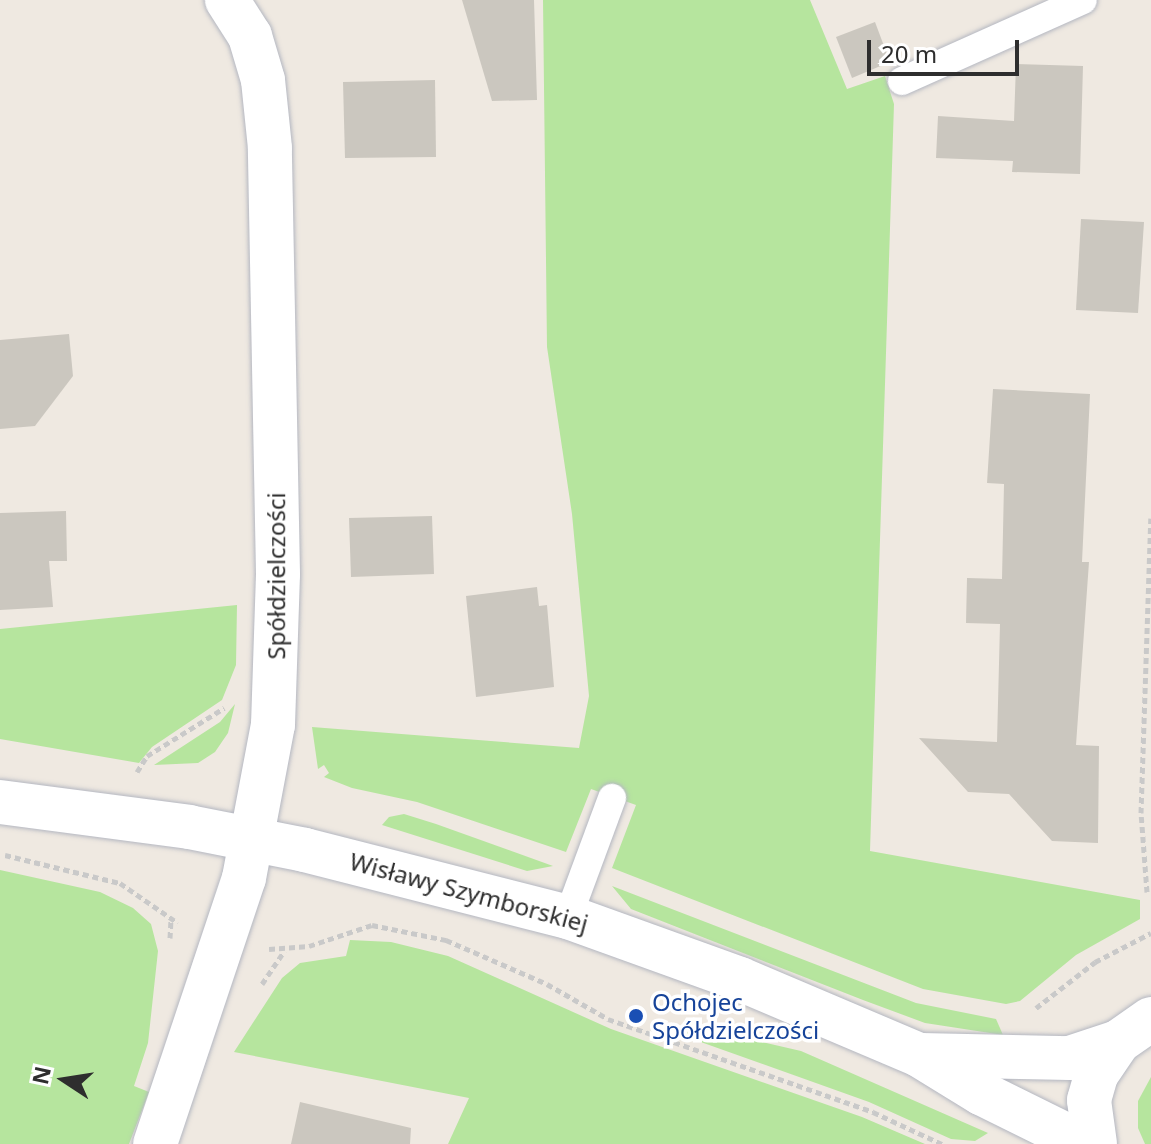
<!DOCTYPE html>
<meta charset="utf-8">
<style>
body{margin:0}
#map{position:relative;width:1151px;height:1144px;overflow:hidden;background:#efe9e1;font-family:"Noto Sans",sans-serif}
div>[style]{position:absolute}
.green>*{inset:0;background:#b6e59e}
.building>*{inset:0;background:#cbc7bf}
.path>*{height:5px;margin-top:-2.5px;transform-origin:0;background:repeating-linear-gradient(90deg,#c9c9c9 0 6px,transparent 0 10px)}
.roads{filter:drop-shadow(0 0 2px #b4b7c1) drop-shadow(0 0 2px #b4b7c1)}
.lane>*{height:28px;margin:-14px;padding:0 14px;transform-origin:14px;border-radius:14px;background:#fff}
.street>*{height:44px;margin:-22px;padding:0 22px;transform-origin:22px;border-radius:22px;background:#fff}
.secondary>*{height:44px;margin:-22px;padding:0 22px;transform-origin:22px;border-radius:22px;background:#fff}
.dots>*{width:22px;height:22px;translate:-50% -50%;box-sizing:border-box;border:4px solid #fff;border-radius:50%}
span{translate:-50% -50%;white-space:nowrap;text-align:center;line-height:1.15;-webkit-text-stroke:7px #fff;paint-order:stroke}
.street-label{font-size:24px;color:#2e2e2e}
.transit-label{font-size:24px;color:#164399}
.left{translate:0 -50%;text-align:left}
.north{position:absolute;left:24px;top:1040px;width:80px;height:80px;-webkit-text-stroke:6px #fff;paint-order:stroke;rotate:282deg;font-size:22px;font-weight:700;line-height:32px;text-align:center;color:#2e2e2e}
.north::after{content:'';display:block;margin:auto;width:28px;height:36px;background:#2e2e2e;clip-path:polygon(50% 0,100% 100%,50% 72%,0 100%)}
.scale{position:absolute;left:867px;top:40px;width:152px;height:36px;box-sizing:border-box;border:4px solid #2e2e2e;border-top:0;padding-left:10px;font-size:24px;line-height:28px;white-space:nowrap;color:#2e2e2e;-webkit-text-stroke:6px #fff;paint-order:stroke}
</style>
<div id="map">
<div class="green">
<div style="clip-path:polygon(543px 0,810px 0,847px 89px,885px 76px,894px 104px,870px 851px,1140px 900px,1140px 919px,1076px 955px,1020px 1001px,1006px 1004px,923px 989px,612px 868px,636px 805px,591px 789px,566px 852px,417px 802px,352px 788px,324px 777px,329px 773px,324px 765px,318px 769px,312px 727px,579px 748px,589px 696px,572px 514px,547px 347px)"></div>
<div style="clip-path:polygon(237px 605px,236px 665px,222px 700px,152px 747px,139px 763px,0 739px,0 629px)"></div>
<div style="clip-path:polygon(235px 704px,228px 733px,215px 752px,198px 763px,154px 765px,220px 722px)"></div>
<div style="clip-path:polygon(404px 814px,436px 824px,553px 866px,527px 871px,382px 825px,389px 817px)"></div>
<div style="clip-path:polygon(0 870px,100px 892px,133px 908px,151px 924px,158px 951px,148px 1043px,134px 1086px,149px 1092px,129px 1144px,0 1144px)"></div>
<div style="clip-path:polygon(612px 886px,916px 1003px,996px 1019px,1003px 1035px,925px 1023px,863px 1000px,631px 909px)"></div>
<div style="clip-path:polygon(350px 940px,391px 942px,448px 956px,611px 1029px,862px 1117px,925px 1144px,448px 1144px,469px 1098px,234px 1052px,282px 978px,300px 963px,346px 956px)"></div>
<div style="clip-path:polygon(667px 1030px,749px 1039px,801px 1051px,988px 1133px,975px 1141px,951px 1139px,869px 1102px)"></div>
<div style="clip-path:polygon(1151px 1077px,1151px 1144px,1145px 1144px,1138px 1128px,1138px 1101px)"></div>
</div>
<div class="building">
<div style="clip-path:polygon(462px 0,534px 0,537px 100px,492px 101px)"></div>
<div style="clip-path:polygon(875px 22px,890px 62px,852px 78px,836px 37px)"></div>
<div style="clip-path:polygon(1016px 64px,1083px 66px,1080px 174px,1012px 172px,1013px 161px,936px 158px,938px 116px,1014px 121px)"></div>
<div style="clip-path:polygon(435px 80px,436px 157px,345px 158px,343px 82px)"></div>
<div style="clip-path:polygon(1081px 219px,1144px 222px,1138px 313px,1076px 310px)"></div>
<div style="clip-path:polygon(69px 334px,73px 376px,35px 426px,0 429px,0 340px)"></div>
<div style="clip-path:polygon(993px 389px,1090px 394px,1082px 562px,1089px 562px,1076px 745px,1099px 746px,1098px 843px,1052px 841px,1009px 794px,968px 792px,919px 738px,997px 742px,1000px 624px,966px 623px,967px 578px,1002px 579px,1004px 484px,987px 483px)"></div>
<div style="clip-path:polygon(66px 511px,67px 561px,49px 561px,53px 607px,0 610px,0 513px)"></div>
<div style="clip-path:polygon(432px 516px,434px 574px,351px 577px,349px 518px)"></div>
<div style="clip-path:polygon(537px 587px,539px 606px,547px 605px,554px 687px,476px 697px,466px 596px)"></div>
<div style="clip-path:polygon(300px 1102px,411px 1128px,410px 1144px,291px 1144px)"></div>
</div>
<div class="path">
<div style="left:137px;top:772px;width:19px;rotate:-58deg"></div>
<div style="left:147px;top:756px;width:91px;rotate:-31.9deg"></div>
<div style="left:5px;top:855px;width:118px;rotate:13.7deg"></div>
<div style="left:120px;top:883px;width:70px;rotate:34.6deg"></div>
<div style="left:1147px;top:892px;width:79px;rotate:-94.3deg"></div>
<div style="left:1141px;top:813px;width:295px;rotate:-88.1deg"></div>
<div style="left:170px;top:938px;width:19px;rotate:-87deg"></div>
<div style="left:269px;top:949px;width:40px;rotate:-4.3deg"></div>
<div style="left:309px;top:946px;width:66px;rotate:-18.4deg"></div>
<div style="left:372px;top:925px;width:76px;rotate:11.5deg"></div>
<div style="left:446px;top:940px;width:110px;rotate:23.5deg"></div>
<div style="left:547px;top:984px;width:70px;rotate:29.8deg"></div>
<div style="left:608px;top:1019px;width:281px;rotate:19.3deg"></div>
<div style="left:873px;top:1112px;width:76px;rotate:24.9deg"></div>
<div style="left:262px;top:984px;width:40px;rotate:-56deg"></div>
<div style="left:1036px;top:1008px;width:75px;rotate:-37.9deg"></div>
<div style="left:1095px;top:962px;width:63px;rotate:-27.4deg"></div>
</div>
<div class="roads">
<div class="lane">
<div style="left:902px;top:81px;width:198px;rotate:-24.1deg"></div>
<div style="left:568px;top:917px;width:127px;rotate:-69.7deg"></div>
</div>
<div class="street">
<div style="left:155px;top:1144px;width:280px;rotate:-71.5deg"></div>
<div style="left:244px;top:878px;width:156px;rotate:-79.3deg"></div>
<div style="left:273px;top:725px;width:151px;rotate:-88.1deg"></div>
<div style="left:278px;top:574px;width:426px;rotate:-91.1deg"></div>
<div style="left:270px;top:148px;width:68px;rotate:-95.9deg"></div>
<div style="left:263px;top:80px;width:46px;rotate:-106.5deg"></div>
<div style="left:250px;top:36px;width:43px;rotate:-122.6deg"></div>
</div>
<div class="secondary">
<div style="left:0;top:802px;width:191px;rotate:7.5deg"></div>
<div style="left:189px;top:827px;width:118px;rotate:11.2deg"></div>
<div style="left:305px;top:850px;width:271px;rotate:14.3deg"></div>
<div style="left:568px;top:917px;width:183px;rotate:19.8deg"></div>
<div style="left:740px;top:979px;width:194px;rotate:23deg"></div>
<div style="left:919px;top:1055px;width:73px;rotate:31.5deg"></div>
<div style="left:981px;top:1093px;width:115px;rotate:26.3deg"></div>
<div style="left:921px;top:1055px;width:149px;rotate:1.2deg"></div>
<div style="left:1070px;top:1058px;width:51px;rotate:-18.4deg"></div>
<div style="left:1095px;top:1144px;width:44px;rotate:-97.8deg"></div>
<div style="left:1089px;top:1100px;width:26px;rotate:-74deg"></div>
<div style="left:1096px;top:1075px;width:40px;rotate:-56deg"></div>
<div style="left:1118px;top:1042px;width:40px;rotate:-34.9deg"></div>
</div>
</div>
<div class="dots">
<div style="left:636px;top:1016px;background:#1a4fb4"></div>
</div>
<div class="street-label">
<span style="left:276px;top:576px;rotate:-90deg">Spółdzielczości</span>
<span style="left:469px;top:892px;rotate:15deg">Wisławy Szymborskiej</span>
</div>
<div class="transit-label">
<span class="left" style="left:652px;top:1016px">Ochojec<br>Spółdzielczości</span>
</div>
<div class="north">N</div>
<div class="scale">20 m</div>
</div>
